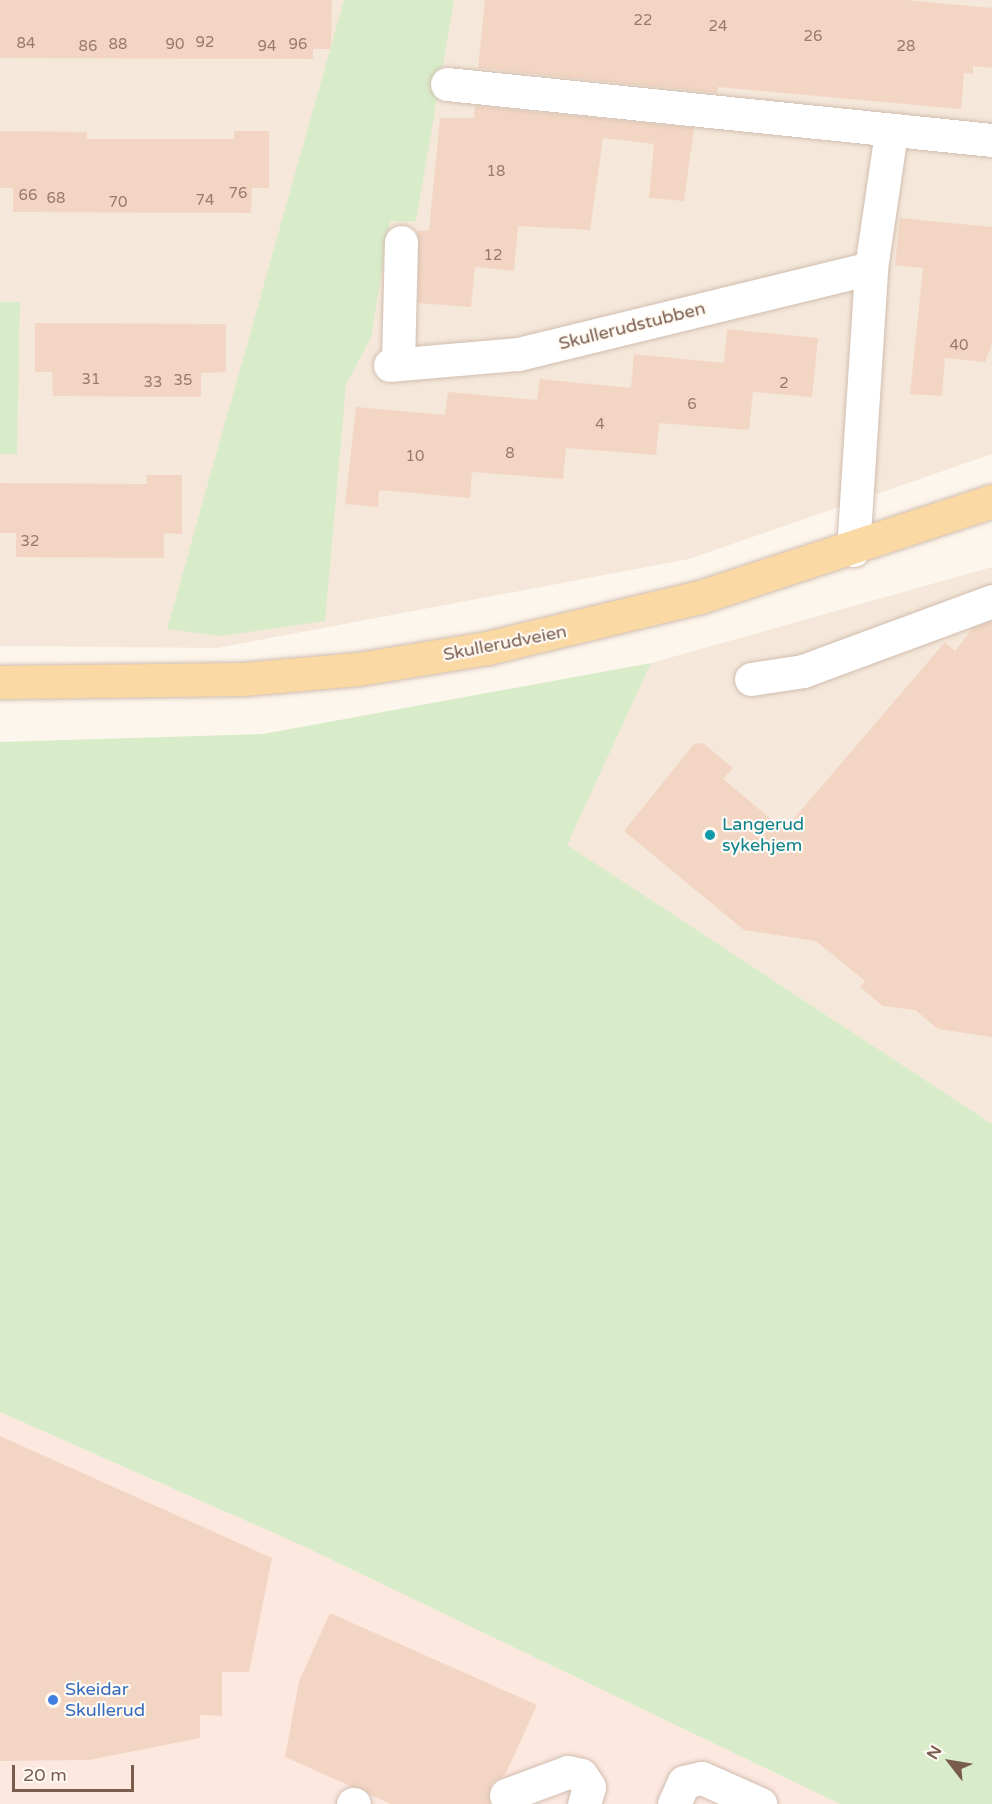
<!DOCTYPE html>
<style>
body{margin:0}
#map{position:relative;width:992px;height:1804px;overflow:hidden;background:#fdf6ec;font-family:"Varela Round",sans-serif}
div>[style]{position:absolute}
.residential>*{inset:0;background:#f5e8da}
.commercial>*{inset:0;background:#fde8e0}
.green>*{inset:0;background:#d8ecc9}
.building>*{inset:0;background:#f3d5c3}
.roads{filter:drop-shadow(0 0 2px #d1beb0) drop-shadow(0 0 2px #d1beb0)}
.minor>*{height:33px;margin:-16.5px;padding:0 16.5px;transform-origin:16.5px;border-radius:16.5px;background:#fff}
.major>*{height:33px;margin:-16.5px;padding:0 16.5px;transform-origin:16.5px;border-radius:16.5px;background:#fbd9a5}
.dots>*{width:16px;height:16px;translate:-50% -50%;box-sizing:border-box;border:3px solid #fffaf3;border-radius:50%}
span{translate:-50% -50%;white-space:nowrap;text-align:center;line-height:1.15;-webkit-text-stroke:4.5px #fffaf3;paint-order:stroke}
.number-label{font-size:15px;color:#987a6a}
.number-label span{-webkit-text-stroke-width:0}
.street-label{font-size:18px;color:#7a5c4d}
.culture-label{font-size:18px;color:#0d838f}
.left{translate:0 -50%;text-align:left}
.shop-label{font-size:18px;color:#366cbe}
.north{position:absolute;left:920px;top:1732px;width:60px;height:60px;-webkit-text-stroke:4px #fffaf3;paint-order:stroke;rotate:301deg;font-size:16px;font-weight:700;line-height:24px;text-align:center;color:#7a5c4d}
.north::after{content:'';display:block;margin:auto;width:21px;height:27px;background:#7a5c4d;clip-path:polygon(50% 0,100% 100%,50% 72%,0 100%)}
.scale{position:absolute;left:12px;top:1765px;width:122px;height:27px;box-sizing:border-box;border:3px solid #7a5c4d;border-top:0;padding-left:8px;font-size:18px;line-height:21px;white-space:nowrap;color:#7a5c4d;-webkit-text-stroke:4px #fffaf3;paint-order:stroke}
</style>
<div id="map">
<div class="residential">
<div style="clip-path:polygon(0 0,992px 0,992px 454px,689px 559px,217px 648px,0 646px)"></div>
<div style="clip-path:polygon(992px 567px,992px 1124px,566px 845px,651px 663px)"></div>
</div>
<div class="commercial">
<div style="clip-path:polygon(0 1412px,303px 1546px,840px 1804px,0 1804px)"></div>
</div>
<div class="green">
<div style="clip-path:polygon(344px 0,454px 0,416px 221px,390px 221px,371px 337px,346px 385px,325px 621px,221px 636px,167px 629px)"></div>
<div style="clip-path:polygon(0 302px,20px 302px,17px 454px,0 454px)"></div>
<div style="clip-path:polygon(651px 663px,567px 845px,992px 1124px,992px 1804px,840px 1804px,303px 1546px,0 1412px,0 742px,263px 734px)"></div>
</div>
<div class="building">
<div style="clip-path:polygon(0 0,332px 0,331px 49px,313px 49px,313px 59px,0 58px)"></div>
<div style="clip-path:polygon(485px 0,906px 0,992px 8px,992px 68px,973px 66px,973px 74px,964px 73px,961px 109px,718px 87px,717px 93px,478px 68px)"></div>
<div style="clip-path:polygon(475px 106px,694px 128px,684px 201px,649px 198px,654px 144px,603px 138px,590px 230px,518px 226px,514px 271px,475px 267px,471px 307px,418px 303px,418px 231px,429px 230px,440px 118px,474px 118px)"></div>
<div style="clip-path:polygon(0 131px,87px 132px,86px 139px,234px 139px,234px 131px,269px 131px,269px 188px,252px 188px,251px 213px,13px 212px,13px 188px,0 188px)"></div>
<div style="clip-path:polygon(900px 218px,992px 227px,992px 343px,985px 362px,945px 358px,942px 396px,910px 394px,923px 268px,895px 265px)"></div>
<div style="clip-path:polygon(35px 323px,226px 324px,226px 372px,201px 373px,201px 397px,53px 396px,52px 372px,35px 372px)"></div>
<div style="clip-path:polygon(727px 329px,818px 338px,812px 397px,753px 392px,749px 430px,659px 423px,656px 455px,566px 448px,563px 479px,472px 472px,470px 498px,379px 490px,378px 507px,345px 504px,356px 407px,445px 415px,448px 392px,537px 400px,540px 379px,631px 388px,634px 354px,724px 363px)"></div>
<div style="clip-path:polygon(146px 475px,182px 475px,182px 534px,164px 533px,164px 558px,16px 557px,16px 533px,0 533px,0 483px,147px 484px)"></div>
<div style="clip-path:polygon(992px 621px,992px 1037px,938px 1029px,915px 1010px,883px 1006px,860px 987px,865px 981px,816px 941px,744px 930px,624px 831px,694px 744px,703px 743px,733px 768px,723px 779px,784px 830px,945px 642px,955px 651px,973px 628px)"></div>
<div style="clip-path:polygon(0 1436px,272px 1558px,249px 1672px,222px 1672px,222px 1716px,200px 1715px,200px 1738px,89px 1760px,0 1761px)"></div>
<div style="clip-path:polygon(330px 1613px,537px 1705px,505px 1775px,491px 1784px,490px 1804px,391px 1804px,285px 1757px,299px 1681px)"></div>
</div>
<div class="roads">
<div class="minor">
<div style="left:447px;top:84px;width:548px;rotate:5.87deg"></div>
<div style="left:398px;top:364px;width:122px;rotate:-88.6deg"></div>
<div style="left:390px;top:365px;width:128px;rotate:-4.9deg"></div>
<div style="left:518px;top:354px;width:363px;rotate:-13.7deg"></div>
<div style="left:853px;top:550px;width:283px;rotate:-86.3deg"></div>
<div style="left:871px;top:268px;width:136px;rotate:-81.6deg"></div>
<div style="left:751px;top:679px;width:53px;rotate:-8.7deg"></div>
<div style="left:803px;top:671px;width:202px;rotate:-20.3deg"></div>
<div style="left:506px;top:1795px;width:66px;rotate:-20.4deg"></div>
<div style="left:568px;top:1772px;width:13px;rotate:13deg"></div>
<div style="left:581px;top:1775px;width:14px;rotate:56deg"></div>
<div style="left:589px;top:1787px;width:18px;rotate:106deg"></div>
<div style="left:353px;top:1804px;width:1px"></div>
<div style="left:674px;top:1804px;width:24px;rotate:-66deg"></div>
<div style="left:684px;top:1782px;width:18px;rotate:-13deg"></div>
<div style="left:702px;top:1778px;width:64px;rotate:24.1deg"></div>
</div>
<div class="major">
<div style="left:0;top:682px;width:243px;rotate:-0.7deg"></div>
<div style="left:243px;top:679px;width:115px;rotate:-5deg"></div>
<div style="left:358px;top:669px;width:131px;rotate:-9.2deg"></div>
<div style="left:487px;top:648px;width:219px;rotate:-13.5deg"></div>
<div style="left:700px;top:597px;width:307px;rotate:-18.2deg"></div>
</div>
</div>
<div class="dots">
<div style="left:710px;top:835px;background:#0f9aa8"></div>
<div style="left:53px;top:1700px;background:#3f7fe0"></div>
</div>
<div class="number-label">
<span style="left:643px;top:21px">22</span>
<span style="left:718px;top:27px">24</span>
<span style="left:813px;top:37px">26</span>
<span style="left:205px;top:43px">92</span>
<span style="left:26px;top:44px">84</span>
<span style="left:118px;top:45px">88</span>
<span style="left:175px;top:45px">90</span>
<span style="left:298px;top:45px">96</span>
<span style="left:88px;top:47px">86</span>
<span style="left:267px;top:47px">94</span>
<span style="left:906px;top:47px">28</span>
<span style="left:496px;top:172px">18</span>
<span style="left:238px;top:194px">76</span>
<span style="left:28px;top:196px">66</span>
<span style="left:56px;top:199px">68</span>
<span style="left:205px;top:201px">74</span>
<span style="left:118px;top:203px">70</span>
<span style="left:493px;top:256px">12</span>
<span style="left:959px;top:346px">40</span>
<span style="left:91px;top:380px">31</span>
<span style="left:183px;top:381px">35</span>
<span style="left:153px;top:383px">33</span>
<span style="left:784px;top:384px">2</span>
<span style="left:692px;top:405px">6</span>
<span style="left:600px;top:425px">4</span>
<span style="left:510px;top:454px">8</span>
<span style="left:415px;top:457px">10</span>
<span style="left:30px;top:542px">32</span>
</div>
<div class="street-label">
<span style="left:632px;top:326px;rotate:-14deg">Skullerudstubben</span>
<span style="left:505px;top:643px;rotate:-11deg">Skullerudveien</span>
</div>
<div class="culture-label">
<span class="left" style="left:722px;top:835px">Langerud<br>sykehjem</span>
</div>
<div class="shop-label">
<span class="left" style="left:65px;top:1700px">Skeidar<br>Skullerud</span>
</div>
<div class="north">N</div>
<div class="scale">20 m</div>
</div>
